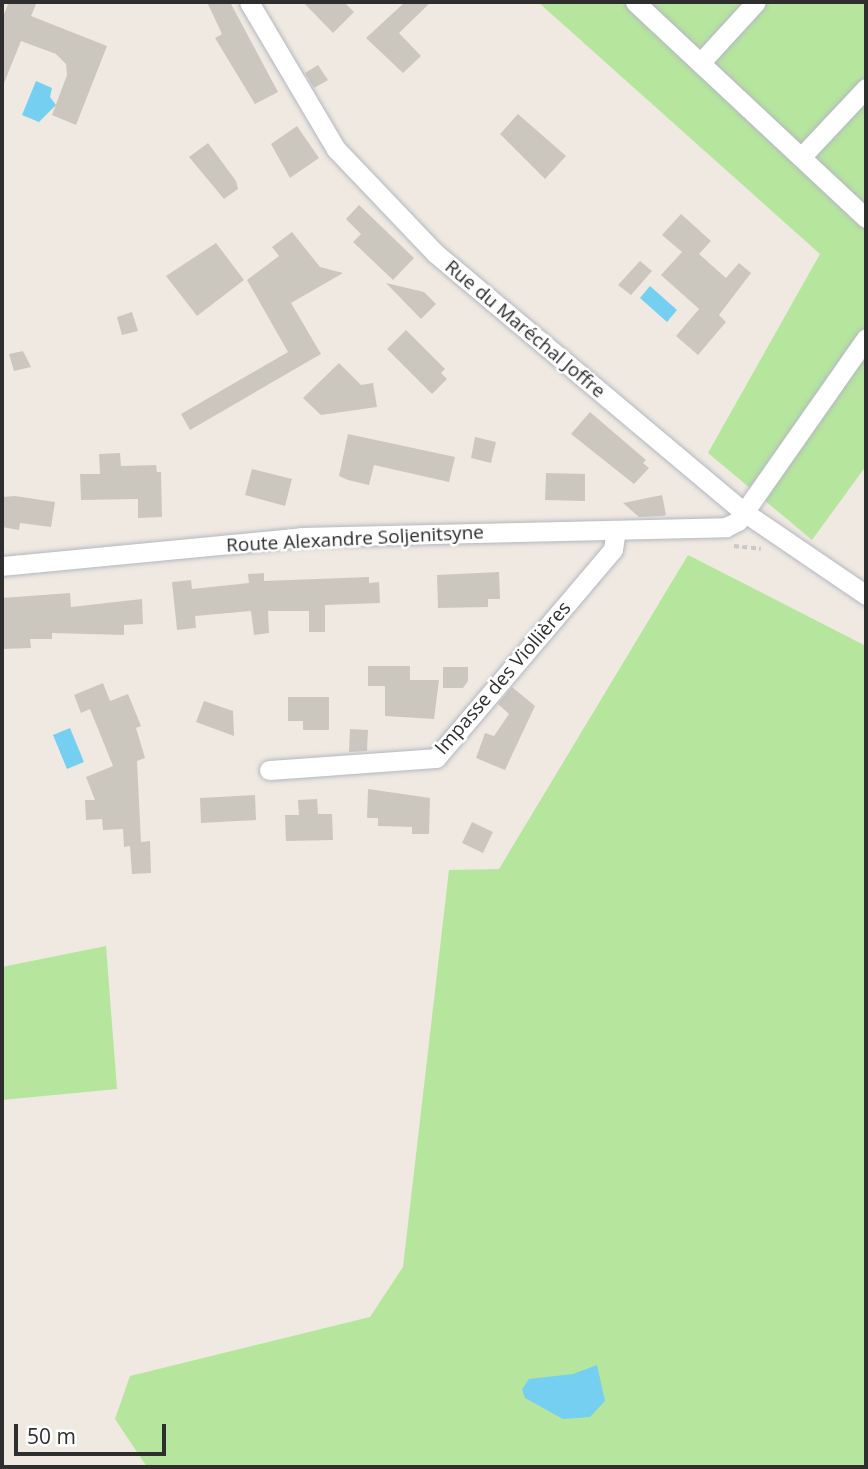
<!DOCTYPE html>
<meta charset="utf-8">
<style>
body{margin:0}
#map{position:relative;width:868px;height:1469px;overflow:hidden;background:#efe9e1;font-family:"Open Sans",sans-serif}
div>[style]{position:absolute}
.green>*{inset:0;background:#b6e59e}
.water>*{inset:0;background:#75cff0}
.building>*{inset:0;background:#cbc7bf}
.path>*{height:3.5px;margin-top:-1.75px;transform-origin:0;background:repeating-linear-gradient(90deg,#c9c9c9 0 5px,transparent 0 8.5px)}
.roads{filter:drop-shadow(0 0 2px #b4b7c1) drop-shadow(0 0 2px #b4b7c1)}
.minor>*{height:19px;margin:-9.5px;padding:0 9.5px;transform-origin:9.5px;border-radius:9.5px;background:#fff}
span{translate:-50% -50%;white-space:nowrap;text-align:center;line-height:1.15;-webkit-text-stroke:5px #fff;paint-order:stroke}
.street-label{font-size:19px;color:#2e2e2e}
.frame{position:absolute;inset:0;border:4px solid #2e2e2e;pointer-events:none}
.scale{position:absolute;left:14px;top:1424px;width:152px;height:32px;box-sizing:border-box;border:4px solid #2e2e2e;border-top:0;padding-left:9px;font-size:21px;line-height:24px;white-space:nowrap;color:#2e2e2e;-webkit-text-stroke:5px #fff;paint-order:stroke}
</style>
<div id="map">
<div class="green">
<div style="clip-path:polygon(538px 2px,866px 2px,866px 466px,812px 540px,708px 453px,820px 254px)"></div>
<div style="clip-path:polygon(688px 555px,866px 646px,866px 1467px,147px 1467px,115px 1419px,130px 1376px,370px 1317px,403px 1267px,449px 870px,499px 869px)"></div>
<div style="clip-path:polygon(106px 946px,117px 1089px,2px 1100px,2px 967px)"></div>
</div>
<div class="water">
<div style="clip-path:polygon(36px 81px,52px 88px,50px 97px,56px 105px,39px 122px,22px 115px)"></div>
<div style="clip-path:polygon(650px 286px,677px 310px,667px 322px,640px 298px)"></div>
<div style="clip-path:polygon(70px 728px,84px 762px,67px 769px,53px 735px)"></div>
<div style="clip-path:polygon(597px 1365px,605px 1401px,590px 1417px,563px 1419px,525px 1398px,522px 1389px,529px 1379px,573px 1374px)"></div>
</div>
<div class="building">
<div style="clip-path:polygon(9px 2px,37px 2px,31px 16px,107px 46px,76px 125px,52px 115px,67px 75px,66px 64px,56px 54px,21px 41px,2px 88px,2px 19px)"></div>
<div style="clip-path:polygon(207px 2px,230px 2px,278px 92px,255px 104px,215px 38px,222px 34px)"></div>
<div style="clip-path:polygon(303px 2px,344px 2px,354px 12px,333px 33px)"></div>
<div style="clip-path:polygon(405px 2px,431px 2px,399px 33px,421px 56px,403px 73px,366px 38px)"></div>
<div style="clip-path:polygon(318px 65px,328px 80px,314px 88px,305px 73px)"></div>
<div style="clip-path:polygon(518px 114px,566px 156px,545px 179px,500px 134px)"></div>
<div style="clip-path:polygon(297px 126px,319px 158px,290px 178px,271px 144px)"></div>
<div style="clip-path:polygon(208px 143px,236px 181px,238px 189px,224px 199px,189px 157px)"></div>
<div style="clip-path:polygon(359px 205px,414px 258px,393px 280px,353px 242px,361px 234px,346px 219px)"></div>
<div style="clip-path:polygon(681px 214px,711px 241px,699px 254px,726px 278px,739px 263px,751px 273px,719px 315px,726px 322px,698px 355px,676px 336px,699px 309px,661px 275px,682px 252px,662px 235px)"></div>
<div style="clip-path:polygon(292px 232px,320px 267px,343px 273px,291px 303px,321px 354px,190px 430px,181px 414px,288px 352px,247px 280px,279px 256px,272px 247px)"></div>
<div style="clip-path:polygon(216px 243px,244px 280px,197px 316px,166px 276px)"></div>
<div style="clip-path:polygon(640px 261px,652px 271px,631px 295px,618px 285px)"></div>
<div style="clip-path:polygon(386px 283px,424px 292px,436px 304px,421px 319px)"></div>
<div style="clip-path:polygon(132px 312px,138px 331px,122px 335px,117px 317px)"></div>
<div style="clip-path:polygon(406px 330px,445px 369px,441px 373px,447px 379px,432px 394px,387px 349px)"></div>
<div style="clip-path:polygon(23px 351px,31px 367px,14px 371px,9px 354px)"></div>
<div style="clip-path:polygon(339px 363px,361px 385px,373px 383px,377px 407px,321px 415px,303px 398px)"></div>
<div style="clip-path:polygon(590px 412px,646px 460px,643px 463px,649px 468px,634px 484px,571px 434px)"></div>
<div style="clip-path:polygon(348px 434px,455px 457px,449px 482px,374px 465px,369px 485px,348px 480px,339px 476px)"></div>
<div style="clip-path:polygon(475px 437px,496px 442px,491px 463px,471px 458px)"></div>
<div style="clip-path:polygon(120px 453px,121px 466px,156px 465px,157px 472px,161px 472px,162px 517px,138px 518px,138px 499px,81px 500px,80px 474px,100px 474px,99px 454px)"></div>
<div style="clip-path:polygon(252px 469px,292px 479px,285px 506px,245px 495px)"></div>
<div style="clip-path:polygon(546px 473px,585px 474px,585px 501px,545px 500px)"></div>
<div style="clip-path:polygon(662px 495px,666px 515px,663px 516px,639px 517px,623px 503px)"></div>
<div style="clip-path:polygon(15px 496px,55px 502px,51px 527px,20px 523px,19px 530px,2px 527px,2px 497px)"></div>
<div style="clip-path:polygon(499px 572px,500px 599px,488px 599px,488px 607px,438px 608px,437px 575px)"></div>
<div style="clip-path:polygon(264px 573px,264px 581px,369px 577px,369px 583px,379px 582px,380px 603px,325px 605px,325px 632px,309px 632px,309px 611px,268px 611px,269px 633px,254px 635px,251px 611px,195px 616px,196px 628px,177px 630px,172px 582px,191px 580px,192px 589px,249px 583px,248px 574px)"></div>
<div style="clip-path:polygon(70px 593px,71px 607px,142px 599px,143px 624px,124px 625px,124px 635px,52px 633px,52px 639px,30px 639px,31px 648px,2px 649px,2px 598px)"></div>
<div style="clip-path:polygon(368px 666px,410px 666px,410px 680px,439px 680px,434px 719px,385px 716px,385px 686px,368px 686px)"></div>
<div style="clip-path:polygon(443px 667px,468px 667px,468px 681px,463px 688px,443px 688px)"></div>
<div style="clip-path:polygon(103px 683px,110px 701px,128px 694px,141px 726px,136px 728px,145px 758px,137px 761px,141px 842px,150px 841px,151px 873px,132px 874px,130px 846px,124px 847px,123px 829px,103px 830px,102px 819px,86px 820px,85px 800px,95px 800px,86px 777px,113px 766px,90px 709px,81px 713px,74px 695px)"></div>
<div style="clip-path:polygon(512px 687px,535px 706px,505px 770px,476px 758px,485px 733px,494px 736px,509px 714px,498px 704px)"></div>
<div style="clip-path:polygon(288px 697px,329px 697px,329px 730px,303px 730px,303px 721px,288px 721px)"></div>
<div style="clip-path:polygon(204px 701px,233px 711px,234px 736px,196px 722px)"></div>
<div style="clip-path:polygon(350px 729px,368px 730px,367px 751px,349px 752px)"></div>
<div style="clip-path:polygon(368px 789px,430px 798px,429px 834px,412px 834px,412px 827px,378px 826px,378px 818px,367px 818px)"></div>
<div style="clip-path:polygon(255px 795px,256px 820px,201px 823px,200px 798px)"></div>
<div style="clip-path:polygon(317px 799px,318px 814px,332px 814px,333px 840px,286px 841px,285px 815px,299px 815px,298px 800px)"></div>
<div style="clip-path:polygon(472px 822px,493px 832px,483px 853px,462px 843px)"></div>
</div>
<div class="path">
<div style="left:734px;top:546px;width:27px;rotate:6deg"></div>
</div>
<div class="roads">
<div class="minor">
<div style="left:249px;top:2px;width:171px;rotate:59.4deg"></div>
<div style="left:336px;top:149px;width:144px;rotate:46.4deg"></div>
<div style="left:435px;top:253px;width:403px;rotate:40deg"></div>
<div style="left:744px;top:512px;width:148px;rotate:34.2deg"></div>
<div style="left:635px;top:2px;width:316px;rotate:43.1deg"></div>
<div style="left:701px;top:62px;width:81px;rotate:-47.5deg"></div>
<div style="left:803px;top:155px;width:92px;rotate:-46.8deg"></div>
<div style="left:2px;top:566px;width:300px;rotate:-5.5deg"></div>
<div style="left:301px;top:537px;width:425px;rotate:-1.3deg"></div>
<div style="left:726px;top:527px;width:13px;rotate:-27deg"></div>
<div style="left:738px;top:521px;width:223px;rotate:-55deg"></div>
<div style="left:269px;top:770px;width:167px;rotate:-4.1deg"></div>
<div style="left:436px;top:758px;width:274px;rotate:-49.7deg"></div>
<div style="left:613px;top:549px;width:18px;rotate:-81deg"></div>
</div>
</div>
<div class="street-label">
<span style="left:525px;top:329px;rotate:40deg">Rue du Maréchal Joffre</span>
<span style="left:355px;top:539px;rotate:-3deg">Route Alexandre Soljenitsyne</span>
<span style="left:503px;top:678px;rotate:-49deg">Impasse des Viollières</span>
</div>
<div class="frame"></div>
<div class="scale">50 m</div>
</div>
